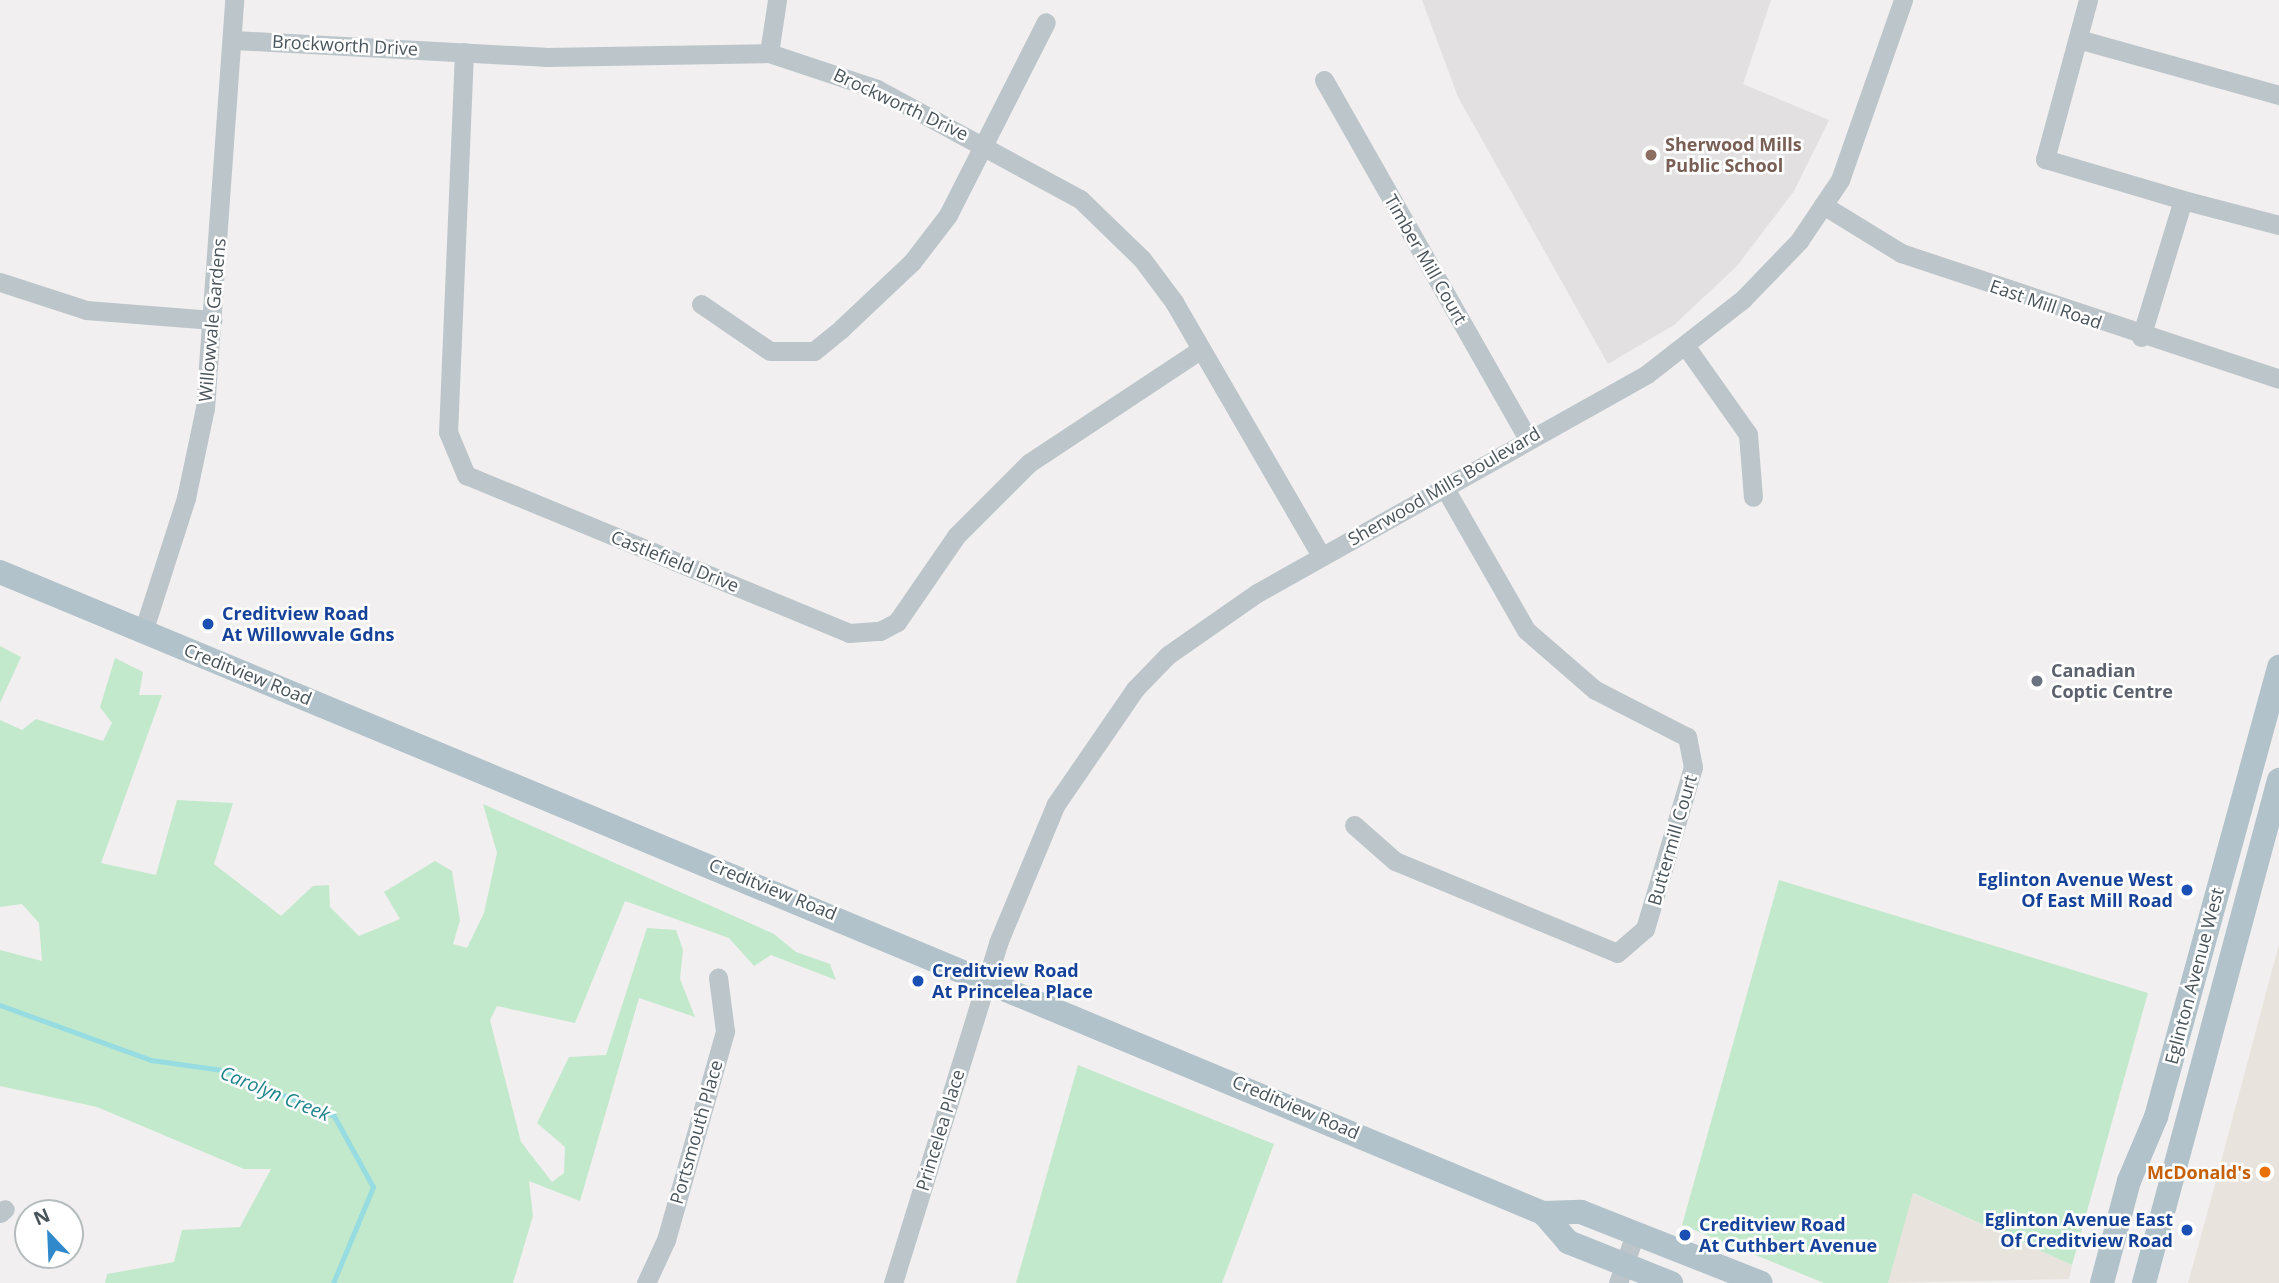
<!DOCTYPE html>
<style>
body{margin:0}
#map{position:relative;width:2279px;height:1283px;overflow:hidden;background:#f1efef;font-family:"Open Sans",sans-serif}
div>[style]{position:absolute}
.commercial>*{inset:0;background:#e8e3dc}
.education>*{inset:0;background:#e2e0e1}
.green>*{inset:0;background:#c3e9cc}
.stream>*{height:5px;margin:-2.5px;padding:0 2.5px;transform-origin:2.5px;border-radius:2.5px;background:#96dce1}
.minor>*{height:19px;margin:-9.5px;padding:0 9.5px;transform-origin:9.5px;border-radius:9.5px;background:#bcc5ca}
.major>*{height:24px;margin:-12px;padding:0 12px;transform-origin:12px;border-radius:12px;background:#b2c2ca}
.dots>*{width:19px;height:19px;translate:-50% -50%;box-sizing:border-box;border:4px solid #fff;border-radius:50%}
span{translate:-50% -50%;white-space:nowrap;text-align:center;line-height:1.15;-webkit-text-stroke:5px #fff;paint-order:stroke}
.street-label{font-size:18px;color:#49545a}
.education-label{font-size:18px;color:#785e54;font-weight:700}
.left{translate:0 -50%;text-align:left}
.transit-label{font-size:18px;color:#164399;font-weight:700}
.right{translate:-100% -50%;text-align:right}
.worship-label{font-size:18px;color:#5b616d;font-weight:700}
.food-label{font-size:18px;color:#c56008;font-weight:700}
.water-label{font-size:19px;color:#1d838a;font-style:italic}
.north{position:absolute;left:14px;top:1199px;width:70px;height:70px;box-sizing:border-box;background:#fff;border:2px solid #b6bbbd;border-radius:50%;rotate:337deg;font-size:19px;font-weight:700;line-height:28px;text-align:center;color:#49545a}
.north::after{content:'';display:block;margin:auto;width:24px;height:32px;background:#3089ca;clip-path:polygon(50% 0,100% 100%,50% 72%,0 100%)}
</style>
<div id="map">
<div class="commercial">
<div style="clip-path:polygon(2279px 944px,2279px 1283px,2188px 1283px,2213px 1192px)"></div>
<div style="clip-path:polygon(1912px 1193px,2072px 1265px,2069px 1279px,1888px 1283px)"></div>
</div>
<div class="education">
<div style="clip-path:polygon(1422px 0,1771px 0,1743px 84px,1829px 120px,1794px 191px,1737px 266px,1674px 325px,1608px 364px,1458px 97px)"></div>
</div>
<div class="green">
<div style="clip-path:polygon(0 646px,21px 657px,0 703px)"></div>
<div style="clip-path:polygon(115px 658px,143px 672px,139px 695px,162px 695px,101px 863px,156px 875px,177px 800px,233px 803px,214px 864px,281px 916px,313px 886px,329px 885px,330px 907px,359px 936px,400px 919px,384px 892px,435px 861px,452px 871px,460px 920px,453px 944px,467px 948px,484px 913px,497px 853px,483px 804px,774px 934px,796px 952px,830px 964px,836px 980px,771px 955px,754px 966px,729px 938px,625px 901px,575px 1023px,497px 1006px,490px 1020px,521px 1142px,552px 1182px,564px 1173px,565px 1147px,537px 1123px,569px 1057px,606px 1055px,647px 928px,676px 930px,683px 950px,680px 979px,695px 1017px,639px 998px,580px 1201px,529px 1181px,533px 1216px,513px 1283px,105px 1283px,107px 1274px,174px 1262px,182px 1230px,240px 1227px,271px 1169px,244px 1169px,97px 1107px,0 1086px,0 950px,42px 961px,39px 923px,22px 904px,0 907px,0 720px,22px 730px,36px 719px,103px 741px,112px 723px,100px 707px)"></div>
<div style="clip-path:polygon(1779px 880px,2148px 993px,2072px 1265px,1913px 1193px,1888px 1283px,1824px 1283px,1682px 1225px)"></div>
<div style="clip-path:polygon(1078px 1065px,1274px 1144px,1222px 1283px,1016px 1283px)"></div>
</div>
<div class="stream">
<div style="left:0;top:1005px;width:161px;rotate:20deg"></div>
<div style="left:151px;top:1060px;width:72px;rotate:8deg"></div>
<div style="left:222px;top:1070px;width:121px;rotate:22.3deg"></div>
<div style="left:334px;top:1116px;width:81px;rotate:61.2deg"></div>
<div style="left:373px;top:1187px;width:104px;rotate:112.6deg"></div>
</div>
<div class="minor">
<div style="left:2088px;top:0;width:165px;rotate:105.1deg"></div>
<div style="left:2045px;top:159px;width:144px;rotate:16.5deg"></div>
<div style="left:2078px;top:39px;width:209px;rotate:15.6deg"></div>
<div style="left:234px;top:40px;width:311px;rotate:3.1deg"></div>
<div style="left:545px;top:57px;width:224px;rotate:-1deg"></div>
<div style="left:769px;top:53px;width:114px;rotate:18.4deg"></div>
<div style="left:877px;top:89px;width:231px;rotate:28.5deg"></div>
<div style="left:1080px;top:199px;width:86px;rotate:44.1deg"></div>
<div style="left:1142px;top:259px;width:54px;rotate:53.3deg"></div>
<div style="left:1174px;top:302px;width:293px;rotate:59.9deg"></div>
<div style="left:464px;top:52px;width:380px;rotate:92.4deg"></div>
<div style="left:448px;top:432px;width:47px;rotate:67.3deg"></div>
<div style="left:466px;top:475px;width:414px;rotate:22.4deg"></div>
<div style="left:849px;top:633px;width:31px;rotate:-4deg"></div>
<div style="left:880px;top:631px;width:19px;rotate:-28deg"></div>
<div style="left:897px;top:622px;width:104px;rotate:-55.5deg"></div>
<div style="left:956px;top:536px;width:103px;rotate:-45deg"></div>
<div style="left:1029px;top:463px;width:206px;rotate:-33.5deg"></div>
<div style="left:769px;top:53px;width:54px;rotate:-81.4deg"></div>
<div style="left:1324px;top:80px;width:413px;rotate:60.4deg"></div>
<div style="left:1823px;top:205px;width:92px;rotate:31.6deg"></div>
<div style="left:1901px;top:253px;width:398px;rotate:18.4deg"></div>
<div style="left:0;top:282px;width:90px;rotate:18deg"></div>
<div style="left:86px;top:310px;width:127px;rotate:4.5deg"></div>
<div style="left:701px;top:304px;width:83px;rotate:34.3deg"></div>
<div style="left:770px;top:351px;width:44px"></div>
<div style="left:814px;top:351px;width:36px;rotate:-39deg"></div>
<div style="left:842px;top:328px;width:96px;rotate:-43.3deg"></div>
<div style="left:912px;top:262px;width:59px;rotate:-52.5deg"></div>
<div style="left:948px;top:215px;width:216px;rotate:-63.1deg"></div>
<div style="left:2141px;top:337px;width:143px;rotate:-73deg"></div>
<div style="left:2183px;top:200px;width:99px;rotate:14.6deg"></div>
<div style="left:1687px;top:348px;width:105px;rotate:54.7deg"></div>
<div style="left:1748px;top:434px;width:63px;rotate:85.5deg"></div>
<div style="left:143px;top:632px;width:141px;rotate:-72.2deg"></div>
<div style="left:186px;top:498px;width:92px;rotate:-78.1deg"></div>
<div style="left:205px;top:408px;width:409px;rotate:-85.9deg"></div>
<div style="left:1354px;top:825px;width:55px;rotate:41.3deg"></div>
<div style="left:1395px;top:861px;width:240px;rotate:22.5deg"></div>
<div style="left:1617px;top:953px;width:37px;rotate:-41deg"></div>
<div style="left:1645px;top:929px;width:169px;rotate:-73.5deg"></div>
<div style="left:1693px;top:767px;width:31px;rotate:-101deg"></div>
<div style="left:1687px;top:737px;width:103px;rotate:-152.9deg"></div>
<div style="left:1595px;top:690px;width:91px;rotate:-139deg"></div>
<div style="left:1526px;top:630px;width:165px;rotate:-119.8deg"></div>
<div style="left:0;top:1213px;width:6px;rotate:-39deg"></div>
<div style="left:646px;top:1283px;width:47px;rotate:-65.1deg"></div>
<div style="left:666px;top:1240px;width:217px;rotate:-74.2deg"></div>
<div style="left:725px;top:1031px;width:54px;rotate:-97.4deg"></div>
<div style="left:893px;top:1283px;width:356px;rotate:-72.8deg"></div>
<div style="left:998px;top:943px;width:151px;rotate:-67.4deg"></div>
<div style="left:1056px;top:804px;width:140px;rotate:-55.5deg"></div>
<div style="left:1135px;top:689px;width:47px;rotate:-45.9deg"></div>
<div style="left:1168px;top:655px;width:108px;rotate:-34.9deg"></div>
<div style="left:1257px;top:593px;width:447px;rotate:-29.3deg"></div>
<div style="left:1647px;top:374px;width:122px;rotate:-38deg"></div>
<div style="left:1743px;top:299px;width:81px;rotate:-46deg"></div>
<div style="left:1799px;top:241px;width:73px;rotate:-56.1deg"></div>
<div style="left:1840px;top:180px;width:191px;rotate:-70.7deg"></div>
<div style="left:1618px;top:1283px;width:52px;rotate:-70.9deg"></div>
</div>
<div class="major">
<div style="left:0;top:572px;width:1671px;rotate:22.56deg"></div>
<div style="left:1543px;top:1213px;width:38px;rotate:-2deg"></div>
<div style="left:1581px;top:1212px;width:193px;rotate:21.5deg"></div>
<div style="left:1543px;top:1213px;width:38px;rotate:49deg"></div>
<div style="left:1568px;top:1242px;width:111px;rotate:21.7deg"></div>
<div style="left:2102px;top:1283px;width:106px;rotate:-75.2deg"></div>
<div style="left:2129px;top:1181px;width:69px;rotate:-67.1deg"></div>
<div style="left:2156px;top:1117px;width:467px;rotate:-74.7deg"></div>
<div style="left:2144px;top:1283px;width:521px;rotate:-74.98deg"></div>
</div>
<div class="dots">
<div style="left:1651px;top:155px;background:#8d6e63"></div>
<div style="left:208px;top:624px;background:#1a4fb4"></div>
<div style="left:2037px;top:681px;background:#6b7280"></div>
<div style="left:2187px;top:890px;background:#1a4fb4"></div>
<div style="left:918px;top:981px;background:#1a4fb4"></div>
<div style="left:2265px;top:1172px;background:#e8710a"></div>
<div style="left:2187px;top:1230px;background:#1a4fb4"></div>
<div style="left:1685px;top:1235px;background:#1a4fb4"></div>
</div>
<div class="street-label">
<span style="left:345px;top:45px;rotate:3deg">Brockworth Drive</span>
<span style="left:901px;top:104px;rotate:25deg">Brockworth Drive</span>
<span style="left:1426px;top:259px;rotate:60deg">Timber Mill Court</span>
<span style="left:2046px;top:304px;rotate:19deg">East Mill Road</span>
<span style="left:212px;top:320px;rotate:-85deg">Willowvale Gardens</span>
<span style="left:1444px;top:486px;rotate:-30deg">Sherwood Mills Boulevard</span>
<span style="left:675px;top:561px;rotate:22deg">Castlefield Drive</span>
<span style="left:248px;top:674px;rotate:22deg">Creditview Road</span>
<span style="left:1672px;top:840px;rotate:-74deg">Buttermill Court</span>
<span style="left:773px;top:889px;rotate:22deg">Creditview Road</span>
<span style="left:2194px;top:976px;rotate:-75deg">Eglinton Avenue West</span>
<span style="left:1296px;top:1107px;rotate:23deg">Creditview Road</span>
<span style="left:940px;top:1130px;rotate:-73deg">Princelea Place</span>
<span style="left:696px;top:1132px;rotate:-74deg">Portsmouth Place</span>
</div>
<div class="education-label">
<span class="left" style="left:1665px;top:155px">Sherwood Mills<br>Public School</span>
</div>
<div class="transit-label">
<span class="left" style="left:222px;top:624px">Creditview Road<br>At Willowvale Gdns</span>
<span class="right" style="left:2173px;top:890px">Eglinton Avenue West<br>Of East Mill Road</span>
<span class="left" style="left:932px;top:981px">Creditview Road<br>At Princelea Place</span>
<span class="right" style="left:2173px;top:1230px">Eglinton Avenue East<br>Of Creditview Road</span>
<span class="left" style="left:1699px;top:1235px">Creditview Road<br>At Cuthbert Avenue</span>
</div>
<div class="worship-label">
<span class="left" style="left:2051px;top:681px">Canadian<br>Coptic Centre</span>
</div>
<div class="food-label">
<span class="right" style="left:2251px;top:1172px">McDonald's</span>
</div>
<div class="water-label">
<span style="left:275px;top:1094px;rotate:22deg">Carolyn Creek</span>
</div>
<div class="north">N</div>
</div>
